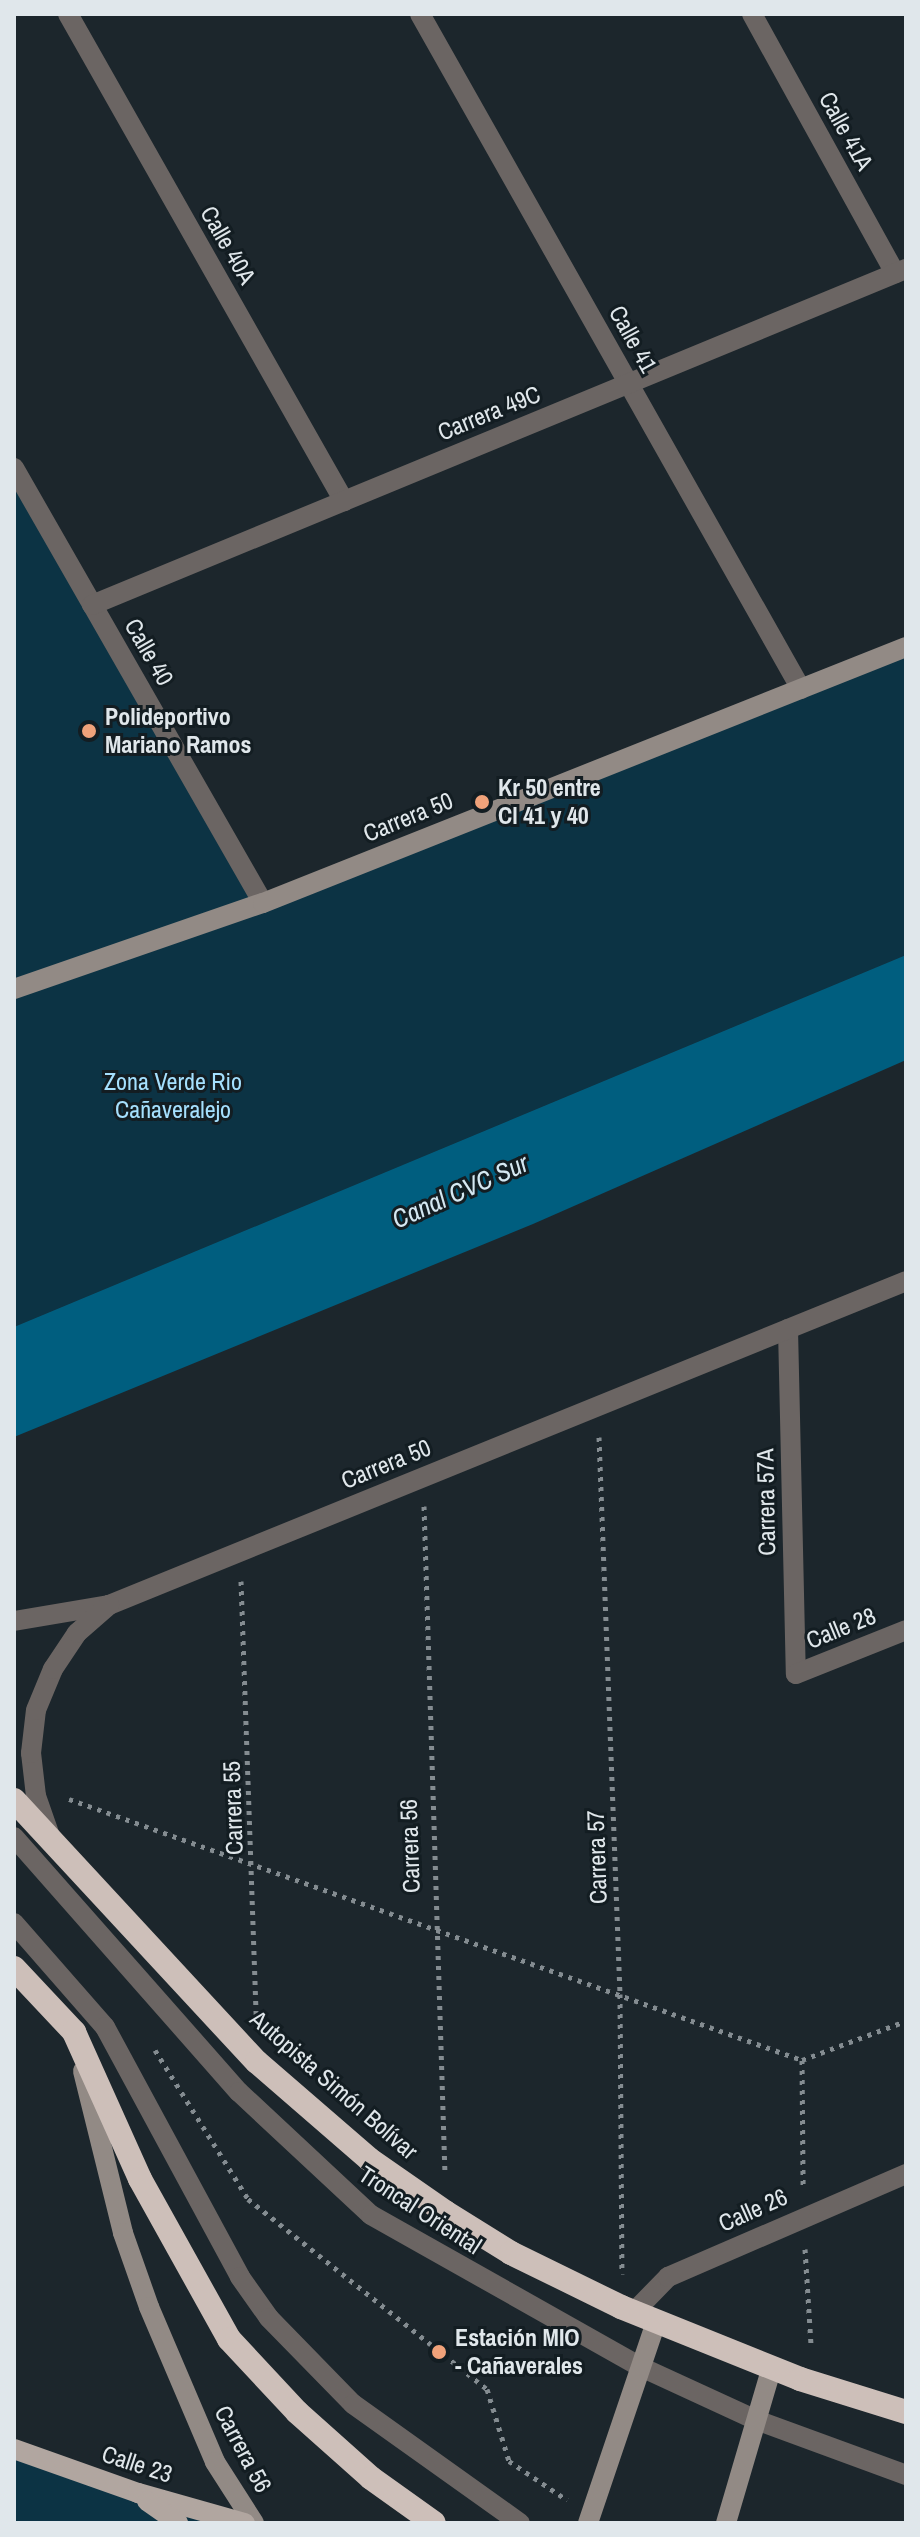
<!DOCTYPE html>
<meta charset="utf-8">
<style>
body{margin:0}
#map{position:relative;width:920px;height:2537px;overflow:hidden;background:#1c262c;font-family:"Archivo Narrow",sans-serif}
div>[style]{position:absolute}
.green>*{inset:0;background:#0c3344}
.water>*{inset:0;background:#005e7f}
.path>*{height:5px;margin-top:-2.5px;transform-origin:0;background:repeating-linear-gradient(90deg,#848c91 0 4px,transparent 0 10px)}
.lane>*{height:20px;margin:-10px;padding:0 10px;transform-origin:10px;border-radius:10px;background:#6b6563}
.street>*{height:20px;margin:-10px;padding:0 10px;transform-origin:10px;border-radius:10px;background:#6b6563}
.secondary>*{height:20px;margin:-10px;padding:0 10px;transform-origin:10px;border-radius:10px;background:#928a85}
.primary>*{height:20px;margin:-10px;padding:0 10px;transform-origin:10px;border-radius:10px;background:#b1a6a0}
.highway>*{height:24px;margin:-12px;padding:0 12px;transform-origin:12px;border-radius:12px;background:#cdbfb9}
.dots>*{width:22px;height:22px;translate:-50% -50%;box-sizing:border-box;border:4px solid #131d22;border-radius:50%}
span{translate:-50% -50%;white-space:nowrap;text-align:center;line-height:1.15;-webkit-text-stroke:6px #131d22;paint-order:stroke}
.street-label{font-size:24px;color:#e0e7eb}
.poi-label{font-size:24px;color:#e0e7eb;font-weight:700}
.left{translate:0 -50%;text-align:left}
.park-label{font-size:24px;color:#a5e0fe}
.water-label{font-size:26px;color:#d5e8f2;font-style:italic}
.frame{position:absolute;inset:0;border:16px solid #e0e7eb;pointer-events:none}
</style>
<div id="map">
<div class="green">
<div style="clip-path:polygon(14px 468px,263px 903px,906px 647px,906px 955px,14px 1327px)"></div>
<div style="clip-path:polygon(14px 2449px,245px 2523px,14px 2523px)"></div>
</div>
<div class="water">
<div style="clip-path:polygon(906px 955px,906px 1060px,533px 1224px,14px 1437px,14px 1327px)"></div>
</div>
<div class="path">
<div style="left:599px;top:1437px;width:557px;rotate:87.84deg"></div>
<div style="left:620px;top:1994px;width:280px;rotate:89.6deg"></div>
<div style="left:424px;top:1506px;width:669px;rotate:88.2deg"></div>
<div style="left:241px;top:1581px;width:434px;rotate:88deg"></div>
<div style="left:69px;top:1799px;width:778px;rotate:19.6deg"></div>
<div style="left:802px;top:2060px;width:111px;rotate:-20.6deg"></div>
<div style="left:155px;top:2050px;width:176px;rotate:58deg"></div>
<div style="left:248px;top:2199px;width:305px;rotate:38.5deg"></div>
<div style="left:487px;top:2389px;width:75px;rotate:73deg"></div>
<div style="left:509px;top:2461px;width:70px;rotate:33.9deg"></div>
<div style="left:802px;top:2060px;width:127px;rotate:89.5deg"></div>
<div style="left:805px;top:2249px;width:95px;rotate:86.4deg"></div>
</div>
<div class="lane">
<div style="left:14px;top:1837px;width:340px;rotate:48.6deg"></div>
<div style="left:239px;top:2092px;width:180px;rotate:43deg"></div>
<div style="left:371px;top:2215px;width:310px;rotate:29.4deg"></div>
<div style="left:641px;top:2367px;width:127px;rotate:24.7deg"></div>
<div style="left:756px;top:2420px;width:160px;rotate:20.1deg"></div>
<div style="left:14px;top:1923px;width:138px;rotate:48.8deg"></div>
<div style="left:105px;top:2027px;width:284px;rotate:61.6deg"></div>
<div style="left:240px;top:2277px;width:50px;rotate:54.7deg"></div>
<div style="left:269px;top:2318px;width:120px;rotate:45.7deg"></div>
<div style="left:353px;top:2404px;width:205px;rotate:35.5deg"></div>
</div>
<div class="street">
<div style="left:68px;top:14px;width:560px;rotate:60.46deg"></div>
<div style="left:420px;top:14px;width:775px;rotate:60.56deg"></div>
<div style="left:752px;top:14px;width:296px;rotate:61.1deg"></div>
<div style="left:14px;top:468px;width:501px;rotate:60.21deg"></div>
<div style="left:92px;top:605px;width:881px;rotate:-22.43deg"></div>
<div style="left:788px;top:1329px;width:345px;rotate:88.7deg"></div>
<div style="left:796px;top:1674px;width:118px;rotate:-21.8deg"></div>
<div style="left:14px;top:1621px;width:96px;rotate:-9.6deg"></div>
<div style="left:109px;top:1605px;width:860px;rotate:-22.12deg"></div>
<div style="left:50px;top:1836px;width:42px;rotate:-109.3deg"></div>
<div style="left:36px;top:1796px;width:43px;rotate:-96.6deg"></div>
<div style="left:31px;top:1753px;width:43px;rotate:-83.4deg"></div>
<div style="left:36px;top:1710px;width:44px;rotate:-67.5deg"></div>
<div style="left:53px;top:1669px;width:43px;rotate:-56.3deg"></div>
<div style="left:77px;top:1633px;width:43px;rotate:-41.2deg"></div>
<div style="left:634px;top:2312px;width:49px;rotate:-45.8deg"></div>
<div style="left:668px;top:2277px;width:259px;rotate:-23.4deg"></div>
</div>
<div class="secondary">
<div style="left:14px;top:989px;width:263px;rotate:-19.1deg"></div>
<div style="left:263px;top:903px;width:692px;rotate:-21.71deg"></div>
<div style="left:83px;top:2071px;width:167px;rotate:76.1deg"></div>
<div style="left:123px;top:2233px;width:78px;rotate:70.6deg"></div>
<div style="left:149px;top:2307px;width:168px;rotate:66.9deg"></div>
<div style="left:215px;top:2462px;width:72px;rotate:57.4deg"></div>
<div style="left:588px;top:2523px;width:212px;rotate:-71.3deg"></div>
<div style="left:726px;top:2523px;width:163px;rotate:-73.6deg"></div>
</div>
<div class="primary">
<div style="left:14px;top:2449px;width:132px;rotate:19.5deg"></div>
<div style="left:138px;top:2493px;width:111px;rotate:15.7deg"></div>
<div style="left:147px;top:2501px;width:38px;rotate:35deg"></div>
</div>
<div class="highway">
<div style="left:14px;top:1800px;width:357px;rotate:47.2deg"></div>
<div style="left:257px;top:2062px;width:148px;rotate:40.9deg"></div>
<div style="left:369px;top:2159px;width:93px;rotate:34.9deg"></div>
<div style="left:445px;top:2212px;width:78px;rotate:31.8deg"></div>
<div style="left:511px;top:2253px;width:123px;rotate:26.1deg"></div>
<div style="left:621px;top:2307px;width:193px;rotate:21.9deg"></div>
<div style="left:800px;top:2379px;width:111px;rotate:17.3deg"></div>
<div style="left:14px;top:1968px;width:88px;rotate:46.8deg"></div>
<div style="left:74px;top:2032px;width:161px;rotate:65.8deg"></div>
<div style="left:140px;top:2179px;width:183px;rotate:60.9deg"></div>
<div style="left:229px;top:2339px;width:100px;rotate:47deg"></div>
<div style="left:297px;top:2412px;width:99px;rotate:41.7deg"></div>
<div style="left:371px;top:2478px;width:77px;rotate:35.5deg"></div>
</div>
<div class="dots">
<div style="left:89px;top:731px;background:#f0a27a"></div>
<div style="left:482px;top:802px;background:#f0a27a"></div>
<div style="left:439px;top:2352px;background:#f0a27a"></div>
</div>
<div class="street-label">
<span style="left:846px;top:131px;rotate:61deg">Calle 41A</span>
<span style="left:228px;top:245px;rotate:60deg">Calle 40A</span>
<span style="left:633px;top:339px;rotate:61deg">Calle 41</span>
<span style="left:489px;top:413px;rotate:-22deg">Carrera 49C</span>
<span style="left:149px;top:652px;rotate:60deg">Calle 40</span>
<span style="left:408px;top:817px;rotate:-22deg">Carrera 50</span>
<span style="left:386px;top:1464px;rotate:-22deg">Carrera 50</span>
<span style="left:766px;top:1502px;rotate:-91deg">Carrera 57A</span>
<span style="left:841px;top:1628px;rotate:-22deg">Calle 28</span>
<span style="left:233px;top:1808px;rotate:-92deg">Carrera 55</span>
<span style="left:410px;top:1846px;rotate:-92deg">Carrera 56</span>
<span style="left:597px;top:1857px;rotate:-92deg">Carrera 57</span>
<span style="left:334px;top:2085px;rotate:41deg">Autopista Simón Bolívar</span>
<span style="left:420px;top:2210px;rotate:33deg">Troncal Oriental</span>
<span style="left:753px;top:2210px;rotate:-24deg">Calle 26</span>
<span style="left:243px;top:2449px;rotate:62deg">Carrera 56</span>
<span style="left:137px;top:2464px;rotate:18deg">Calle 23</span>
</div>
<div class="poi-label">
<span class="left" style="left:105px;top:731px">Polideportivo<br>Mariano Ramos</span>
<span class="left" style="left:498px;top:802px">Kr 50 entre<br>Cl 41 y 40</span>
<span class="left" style="left:455px;top:2352px">Estación MIO<br>- Cañaverales</span>
</div>
<div class="park-label">
<span style="left:173px;top:1096px">Zona Verde Rio<br>Cañaveralejo</span>
</div>
<div class="water-label">
<span style="left:460px;top:1191px;rotate:-24deg">Canal CVC Sur</span>
</div>
<div class="frame"></div>
</div>
